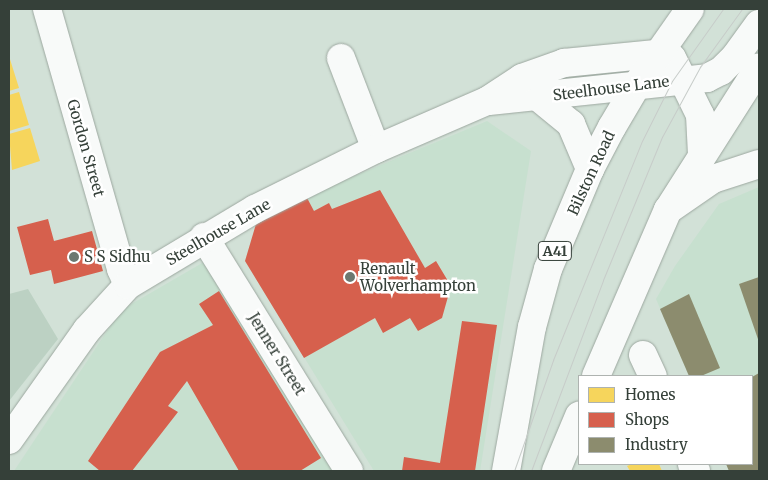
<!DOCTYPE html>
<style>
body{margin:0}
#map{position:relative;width:768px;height:480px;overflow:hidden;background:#d2e1d7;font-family:Merriweather,serif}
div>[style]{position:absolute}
.built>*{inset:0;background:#c7e0cf}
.green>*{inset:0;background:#bcd1c3}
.homes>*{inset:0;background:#f6d55c}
.shops>*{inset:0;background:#d6604d}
.industry>*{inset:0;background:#8c8c6e}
.roads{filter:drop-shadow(0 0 1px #9ca79f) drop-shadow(0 0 1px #9ca79f)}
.minor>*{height:28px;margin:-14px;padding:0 14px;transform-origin:14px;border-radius:14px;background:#f8faf9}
.highway>*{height:28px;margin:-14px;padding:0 14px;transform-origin:14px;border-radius:14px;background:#f8faf9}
.tram>*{height:1px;margin:-0.5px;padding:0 0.5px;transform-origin:0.5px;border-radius:0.5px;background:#c7ccc9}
.dots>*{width:14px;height:14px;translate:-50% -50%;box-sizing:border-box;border:2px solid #fff;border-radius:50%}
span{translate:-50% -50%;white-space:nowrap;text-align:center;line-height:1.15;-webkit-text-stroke:5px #fff;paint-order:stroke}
.shield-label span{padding:1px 4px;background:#fff;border:1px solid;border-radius:4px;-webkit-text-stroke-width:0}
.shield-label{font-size:14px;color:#354039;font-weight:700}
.street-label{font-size:15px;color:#354039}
.poi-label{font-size:15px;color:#354039}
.left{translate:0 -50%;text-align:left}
.frame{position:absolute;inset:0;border:10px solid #354039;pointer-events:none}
.legend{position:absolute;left:578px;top:375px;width:175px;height:90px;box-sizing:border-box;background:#fff;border:1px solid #aeb3b0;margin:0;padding:6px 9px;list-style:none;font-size:15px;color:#354039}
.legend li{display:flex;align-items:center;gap:10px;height:25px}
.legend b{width:25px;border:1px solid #aeb3b0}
</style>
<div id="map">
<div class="built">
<div style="clip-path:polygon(487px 121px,531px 151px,480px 471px,374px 471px,245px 261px,256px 224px,306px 196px)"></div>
<div style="clip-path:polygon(759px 187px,759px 471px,729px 471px,726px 464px,752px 464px,752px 376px,689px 376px,656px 299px,675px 266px,719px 204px)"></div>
<div style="clip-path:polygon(204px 262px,333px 471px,14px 471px,121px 310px)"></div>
</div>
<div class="green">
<div style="clip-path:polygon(28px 289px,58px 339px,9px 401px,9px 294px)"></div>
</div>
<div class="homes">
<div style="clip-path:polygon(9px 56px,19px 88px,9px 91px)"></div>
<div style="clip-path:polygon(19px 92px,29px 125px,9px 131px,9px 95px)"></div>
<div style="clip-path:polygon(30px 128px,40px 161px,12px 170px,9px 134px)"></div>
<div style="clip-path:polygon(632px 464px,659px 464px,662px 471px,630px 471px,627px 466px)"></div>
</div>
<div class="shops">
<div style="clip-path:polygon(380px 190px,425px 268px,436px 261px,451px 286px,442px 318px,418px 331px,410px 318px,383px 333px,375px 318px,304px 358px,245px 261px,256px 224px,306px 196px,314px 211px,329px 203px,332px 209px)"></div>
<div style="clip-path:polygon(48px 219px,54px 241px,92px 231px,103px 271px,54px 284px,51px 270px,30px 275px,17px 227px)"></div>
<div style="clip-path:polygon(219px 291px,321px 458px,300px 471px,239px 471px,187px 381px,168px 406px,178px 412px,132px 471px,100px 471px,88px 461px,160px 352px,213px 325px,199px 304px)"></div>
<div style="clip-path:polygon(462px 321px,497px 325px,475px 471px,402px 471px,404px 457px,440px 463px)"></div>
</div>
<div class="industry">
<div style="clip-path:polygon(759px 277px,759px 342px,739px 284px)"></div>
<div style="clip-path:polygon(689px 294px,720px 368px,701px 376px,689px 376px,660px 309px)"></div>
<div style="clip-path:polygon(759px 373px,759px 471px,729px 471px,726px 464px,752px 464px,752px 377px)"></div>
</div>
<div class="roads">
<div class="minor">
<div style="left:47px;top:9px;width:270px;rotate:74.1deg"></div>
<div style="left:121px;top:269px;width:17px;rotate:66deg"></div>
<div style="left:341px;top:58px;width:97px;rotate:69deg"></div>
<div style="left:538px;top:97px;width:43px;rotate:39.3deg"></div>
<div style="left:571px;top:124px;width:49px;rotate:67.1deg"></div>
<div style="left:489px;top:101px;width:219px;rotate:-6deg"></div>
<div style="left:707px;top:78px;width:16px;rotate:-27deg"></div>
<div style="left:721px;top:71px;width:20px;rotate:-45deg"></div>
<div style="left:735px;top:57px;width:41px;rotate:-54deg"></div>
<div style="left:668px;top:210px;width:55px;rotate:-34.6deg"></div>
<div style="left:713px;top:179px;width:48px;rotate:-18.1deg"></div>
<div style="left:204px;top:237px;width:275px;rotate:58.2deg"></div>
<div style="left:643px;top:355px;width:23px;rotate:65deg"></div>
<div style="left:9px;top:440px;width:135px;rotate:-54.7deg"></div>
<div style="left:87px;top:330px;width:61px;rotate:-47.7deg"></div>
<div style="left:128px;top:285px;width:148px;rotate:-30.9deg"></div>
<div style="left:255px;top:209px;width:135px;rotate:-26.4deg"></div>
<div style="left:376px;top:149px;width:121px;rotate:-23.4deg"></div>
<div style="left:487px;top:101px;width:42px;rotate:-33.3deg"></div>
<div style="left:522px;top:78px;width:45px;rotate:-19.7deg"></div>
<div style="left:564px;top:63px;width:100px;rotate:-5.7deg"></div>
<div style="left:664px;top:53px;width:9px;rotate:32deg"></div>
<div style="left:672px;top:58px;width:64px;rotate:63.8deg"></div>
<div style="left:700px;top:115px;width:40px;rotate:87.1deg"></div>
<div style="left:692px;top:464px;width:8px;rotate:60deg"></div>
</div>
<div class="highway">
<div style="left:596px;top:376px;width:181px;rotate:-66.6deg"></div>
<div style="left:668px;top:210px;width:169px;rotate:-57.5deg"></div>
<div style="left:506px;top:471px;width:146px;rotate:-79.8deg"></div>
<div style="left:532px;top:327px;width:60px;rotate:-74.6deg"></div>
<div style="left:548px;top:269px;width:108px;rotate:-67.2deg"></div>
<div style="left:590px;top:169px;width:47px;rotate:-62.4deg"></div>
<div style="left:612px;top:127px;width:51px;rotate:-59.4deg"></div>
<div style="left:638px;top:83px;width:90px;rotate:-54.9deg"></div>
<div style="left:556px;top:471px;width:60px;rotate:-67.3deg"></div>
</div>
</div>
<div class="tram">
<div style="left:514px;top:471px;width:118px;rotate:-70.6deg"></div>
<div style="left:553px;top:360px;width:236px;rotate:-67.9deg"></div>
<div style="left:642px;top:141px;width:67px;rotate:-63.4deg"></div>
<div style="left:672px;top:81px;width:88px;rotate:-54.7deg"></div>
<div style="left:531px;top:471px;width:204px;rotate:-69.3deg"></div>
<div style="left:603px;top:280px;width:155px;rotate:-67.6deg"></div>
<div style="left:662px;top:137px;width:80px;rotate:-61.5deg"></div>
<div style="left:700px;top:67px;width:72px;rotate:-54.1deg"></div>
</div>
<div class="dots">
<div style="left:74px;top:257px;background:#6c7870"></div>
<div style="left:350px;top:277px;background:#6c7870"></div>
</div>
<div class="shield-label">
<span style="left:555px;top:251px">A41</span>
</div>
<div class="street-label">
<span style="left:611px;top:88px;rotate:-7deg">Steelhouse Lane</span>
<span style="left:86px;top:148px;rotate:74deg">Gordon Street</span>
<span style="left:591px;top:173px;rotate:-65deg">Bilston Road</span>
<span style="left:218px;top:232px;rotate:-30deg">Steelhouse Lane</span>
<span style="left:277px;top:354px;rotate:58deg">Jenner Street</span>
</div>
<div class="poi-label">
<span class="left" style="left:84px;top:257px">S S Sidhu</span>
<span class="left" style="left:360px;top:277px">Renault<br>Wolverhampton</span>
</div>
<div class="frame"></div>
<ul class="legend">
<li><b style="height:14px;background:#f6d55c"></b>Homes</li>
<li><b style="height:14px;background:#d6604d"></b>Shops</li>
<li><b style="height:14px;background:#8c8c6e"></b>Industry</li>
</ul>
</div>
